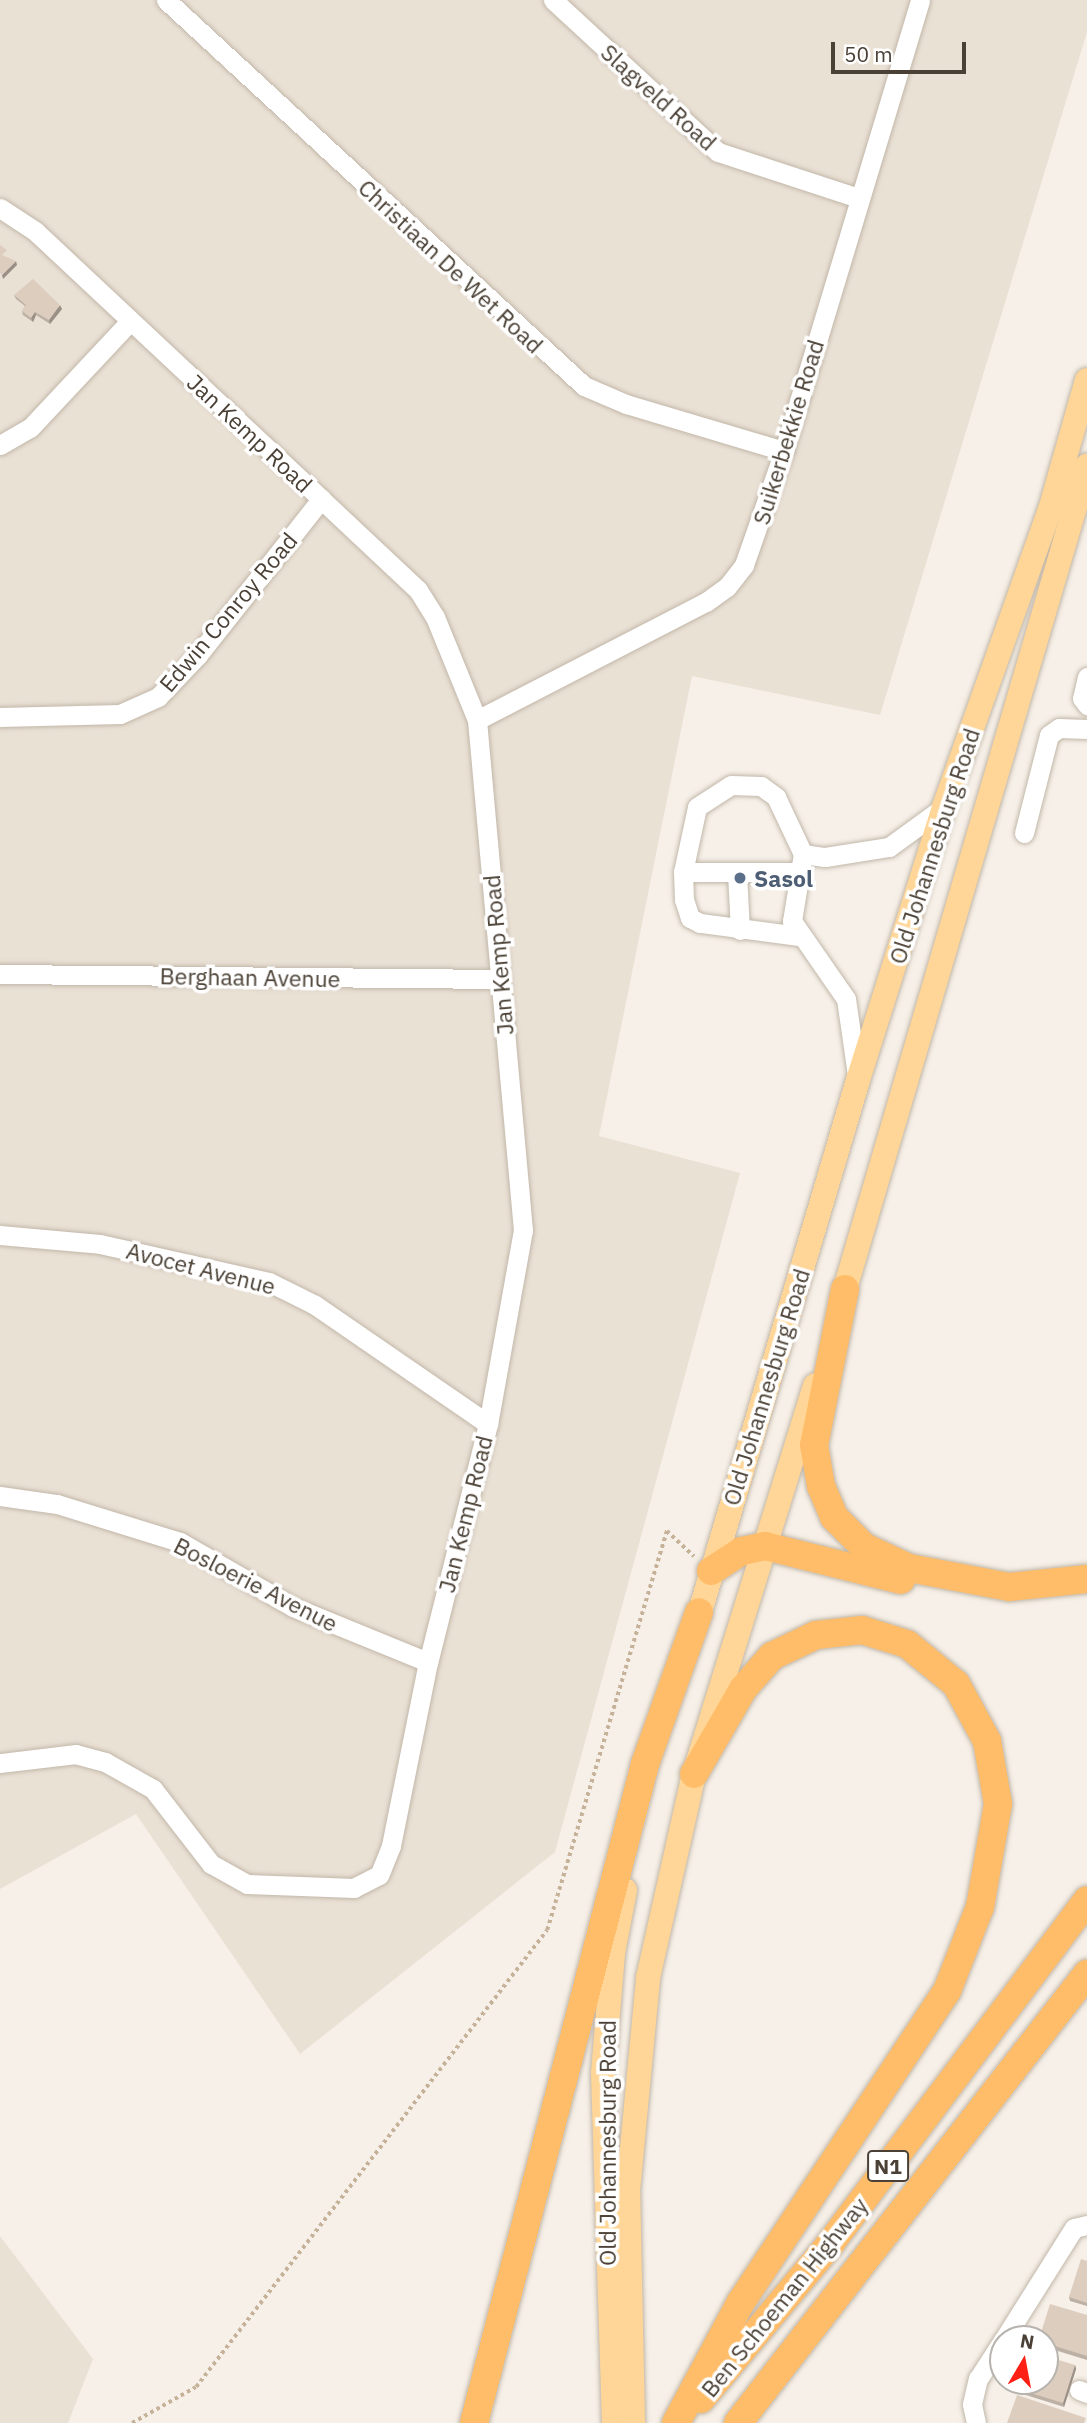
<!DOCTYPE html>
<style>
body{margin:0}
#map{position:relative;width:1087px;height:2423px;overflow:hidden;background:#f6f0e8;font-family:"IBM Plex Sans",sans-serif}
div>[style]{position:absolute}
.residential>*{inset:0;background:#eae1d5}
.path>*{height:3.5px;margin-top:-1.75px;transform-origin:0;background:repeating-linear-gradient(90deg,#c6b199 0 3.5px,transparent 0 7px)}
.roads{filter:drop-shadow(0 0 2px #c2b7a9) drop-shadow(0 0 2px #c2b7a9)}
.minor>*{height:19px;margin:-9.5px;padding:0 9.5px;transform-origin:9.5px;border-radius:9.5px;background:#fff}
.major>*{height:24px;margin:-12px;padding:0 12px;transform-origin:12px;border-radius:12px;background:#ffd697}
.highway>*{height:28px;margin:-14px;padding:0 14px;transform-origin:14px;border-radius:14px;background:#ffbd69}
.wall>*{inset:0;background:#bdb0a4}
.shaded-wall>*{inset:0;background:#9a9086}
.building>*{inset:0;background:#dccdbf}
.dots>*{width:19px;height:19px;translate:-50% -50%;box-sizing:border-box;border:4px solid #fff;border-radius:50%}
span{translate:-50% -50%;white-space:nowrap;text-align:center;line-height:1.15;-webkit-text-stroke:7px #fff;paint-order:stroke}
.shield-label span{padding:2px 5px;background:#fff;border:2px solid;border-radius:5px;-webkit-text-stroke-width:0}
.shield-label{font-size:21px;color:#4a4035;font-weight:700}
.street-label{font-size:23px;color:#4a4035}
.service-label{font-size:23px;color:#4e5e75;font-weight:700}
.left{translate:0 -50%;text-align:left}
.north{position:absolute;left:989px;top:2325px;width:70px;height:70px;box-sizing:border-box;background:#fff;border:2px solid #b7b3ae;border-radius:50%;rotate:10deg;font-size:19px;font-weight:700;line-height:28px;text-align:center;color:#4a4035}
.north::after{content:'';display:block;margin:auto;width:24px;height:32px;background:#ff1f15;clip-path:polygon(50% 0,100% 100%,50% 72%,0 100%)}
.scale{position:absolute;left:831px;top:42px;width:135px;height:32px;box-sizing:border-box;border:4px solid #4a4035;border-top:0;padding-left:9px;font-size:21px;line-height:24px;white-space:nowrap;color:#4a4035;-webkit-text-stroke:5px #fff;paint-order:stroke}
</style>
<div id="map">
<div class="residential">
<div style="clip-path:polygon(0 0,1087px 0,1087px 32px,880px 715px,692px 676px,599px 1136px,740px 1173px,555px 1852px,300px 2054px,136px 1814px,0 1889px)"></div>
<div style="clip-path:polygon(0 2236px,93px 2359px,68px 2423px,0 2423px)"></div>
</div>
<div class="path">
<div style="left:132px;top:2423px;width:73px;rotate:-29.4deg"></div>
<div style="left:196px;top:2387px;width:576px;rotate:-52.47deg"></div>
<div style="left:547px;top:1930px;width:417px;rotate:-73.3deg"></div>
<div style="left:667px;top:1531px;width:37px;rotate:43deg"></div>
</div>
<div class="roads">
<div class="minor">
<div style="left:166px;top:0;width:569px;rotate:42.72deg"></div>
<div style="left:584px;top:386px;width:46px;rotate:23.2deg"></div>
<div style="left:626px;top:404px;width:165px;rotate:16.6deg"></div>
<div style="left:553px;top:0;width:224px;rotate:42.7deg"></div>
<div style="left:718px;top:152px;width:148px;rotate:18.1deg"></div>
<div style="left:0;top:208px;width:42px;rotate:33.3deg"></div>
<div style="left:35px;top:231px;width:392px;rotate:43.1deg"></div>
<div style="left:321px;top:499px;width:133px;rotate:43.2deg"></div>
<div style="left:418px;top:590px;width:32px;rotate:58deg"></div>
<div style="left:435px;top:617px;width:111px;rotate:67.8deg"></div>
<div style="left:477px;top:720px;width:512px;rotate:84.85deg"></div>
<div style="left:523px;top:1230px;width:197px;rotate:100.2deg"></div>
<div style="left:488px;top:1424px;width:245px;rotate:104.1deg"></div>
<div style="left:428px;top:1662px;width:188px;rotate:101.4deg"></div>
<div style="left:391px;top:1846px;width:31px;rotate:112deg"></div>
<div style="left:379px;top:1875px;width:28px;rotate:153deg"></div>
<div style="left:354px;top:1888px;width:107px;rotate:-177.9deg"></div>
<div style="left:247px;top:1884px;width:41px;rotate:-150.9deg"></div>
<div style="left:211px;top:1864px;width:95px;rotate:-127.7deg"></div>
<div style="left:153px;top:1789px;width:55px;rotate:-150.6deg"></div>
<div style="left:105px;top:1762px;width:30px;rotate:-165deg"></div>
<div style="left:76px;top:1754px;width:77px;rotate:173.2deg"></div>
<div style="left:0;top:445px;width:34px;rotate:-30deg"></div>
<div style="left:30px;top:428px;width:146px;rotate:-46.9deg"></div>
<div style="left:1087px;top:677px;width:22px;rotate:103deg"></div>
<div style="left:1082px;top:698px;width:9px;rotate:54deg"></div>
<div style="left:0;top:717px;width:120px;rotate:-1.4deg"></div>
<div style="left:120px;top:714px;width:42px;rotate:-24.1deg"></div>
<div style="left:158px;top:697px;width:58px;rotate:-46.4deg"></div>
<div style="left:198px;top:655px;width:199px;rotate:-51.7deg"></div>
<div style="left:477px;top:720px;width:258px;rotate:-27.3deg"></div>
<div style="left:706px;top:602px;width:26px;rotate:-36deg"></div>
<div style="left:727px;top:587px;width:28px;rotate:-52deg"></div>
<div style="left:744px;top:565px;width:121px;rotate:-70.7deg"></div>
<div style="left:784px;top:451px;width:471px;rotate:-73.2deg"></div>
<div style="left:1024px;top:833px;width:101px;rotate:-75.7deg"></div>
<div style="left:1049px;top:735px;width:12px;rotate:-35deg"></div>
<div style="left:1059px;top:728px;width:28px;rotate:2deg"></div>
<div style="left:683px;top:872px;width:117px"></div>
<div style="left:737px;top:873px;width:57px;rotate:87deg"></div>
<div style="left:799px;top:936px;width:100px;rotate:-172.5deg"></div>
<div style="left:700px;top:923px;width:11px;rotate:-153deg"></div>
<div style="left:690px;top:918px;width:19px;rotate:-108deg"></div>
<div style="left:684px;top:900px;width:28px;rotate:-92deg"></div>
<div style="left:683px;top:872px;width:66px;rotate:-77.8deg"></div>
<div style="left:697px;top:807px;width:40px;rotate:-32.9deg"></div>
<div style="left:731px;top:785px;width:30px;rotate:2deg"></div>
<div style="left:761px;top:786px;width:19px;rotate:36deg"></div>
<div style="left:776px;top:797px;width:63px;rotate:64.7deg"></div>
<div style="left:0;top:974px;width:500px;rotate:0.57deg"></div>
<div style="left:857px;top:1075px;width:77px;rotate:-98.2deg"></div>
<div style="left:846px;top:999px;width:95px;rotate:-124.7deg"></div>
<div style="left:792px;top:921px;width:68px;rotate:-80.7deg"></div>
<div style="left:803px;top:854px;width:22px;rotate:8deg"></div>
<div style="left:825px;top:857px;width:65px;rotate:-8.9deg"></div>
<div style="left:889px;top:847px;width:68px;rotate:-36deg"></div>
<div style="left:0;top:1235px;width:100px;rotate:5.1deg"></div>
<div style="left:100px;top:1244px;width:173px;rotate:12.7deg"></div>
<div style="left:269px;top:1282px;width:51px;rotate:26.6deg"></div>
<div style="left:315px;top:1305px;width:210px;rotate:34.5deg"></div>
<div style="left:0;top:1496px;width:58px;rotate:8deg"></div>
<div style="left:57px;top:1504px;width:129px;rotate:17.2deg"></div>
<div style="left:180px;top:1542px;width:130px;rotate:29.9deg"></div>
<div style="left:293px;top:1607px;width:146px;rotate:22.2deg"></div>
<div style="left:1004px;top:2339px;width:131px;rotate:-57.8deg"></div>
<div style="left:1074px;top:2228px;width:13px;rotate:-13deg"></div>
<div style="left:1079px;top:2390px;width:9px;rotate:21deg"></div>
<div style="left:976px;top:2423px;width:19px;rotate:-102deg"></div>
<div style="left:972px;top:2404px;width:26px;rotate:-77deg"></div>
<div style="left:978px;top:2379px;width:46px;rotate:-57.3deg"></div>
</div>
<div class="major">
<div style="left:840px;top:1306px;width:876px;rotate:-73.61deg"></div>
<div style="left:694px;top:1632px;width:576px;rotate:-73.45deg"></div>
<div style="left:858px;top:1080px;width:286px;rotate:-72.5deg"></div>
<div style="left:944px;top:807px;width:315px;rotate:-70.4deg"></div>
<div style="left:1050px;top:510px;width:135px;rotate:-74.1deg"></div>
<div style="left:614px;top:2423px;width:350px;rotate:-91.8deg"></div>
<div style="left:603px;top:2073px;width:120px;rotate:-85.2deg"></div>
<div style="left:613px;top:1953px;width:64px;rotate:-79.2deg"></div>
<div style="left:633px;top:2423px;width:232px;rotate:-91.2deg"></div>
<div style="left:628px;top:2191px;width:214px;rotate:-84.6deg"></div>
<div style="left:648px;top:1978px;width:209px;rotate:-77.3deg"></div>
<div style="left:694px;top:1774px;width:407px;rotate:-72.7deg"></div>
</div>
<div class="highway">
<div style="left:845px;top:1289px;width:159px;rotate:101.2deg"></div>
<div style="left:814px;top:1445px;width:42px;rotate:80.3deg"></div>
<div style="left:821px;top:1486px;width:34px;rotate:67deg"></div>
<div style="left:834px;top:1517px;width:42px;rotate:45deg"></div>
<div style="left:864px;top:1547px;width:50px;rotate:25deg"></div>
<div style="left:909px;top:1568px;width:102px;rotate:10.8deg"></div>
<div style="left:1009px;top:1587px;width:78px;rotate:-5.9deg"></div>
<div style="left:711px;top:1571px;width:37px;rotate:-33deg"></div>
<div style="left:742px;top:1551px;width:24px;rotate:-12deg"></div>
<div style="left:765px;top:1546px;width:140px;rotate:14deg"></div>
<div style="left:701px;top:2399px;width:202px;rotate:-50.2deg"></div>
<div style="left:830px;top:2244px;width:429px;rotate:-53.2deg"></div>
<div style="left:474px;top:2423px;width:681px;rotate:-75.45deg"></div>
<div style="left:645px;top:1764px;width:161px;rotate:-70.4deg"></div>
<div style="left:676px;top:2423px;width:137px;rotate:-61.8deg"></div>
<div style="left:741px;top:2302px;width:373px;rotate:-56.5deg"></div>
<div style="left:947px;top:1991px;width:90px;rotate:-68.6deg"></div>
<div style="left:980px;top:1907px;width:105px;rotate:-80.1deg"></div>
<div style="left:998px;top:1804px;width:64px;rotate:-99.9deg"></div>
<div style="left:987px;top:1741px;width:65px;rotate:-118.5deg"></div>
<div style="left:956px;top:1684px;width:63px;rotate:-140.8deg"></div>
<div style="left:907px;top:1644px;width:47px;rotate:-162.7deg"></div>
<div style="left:862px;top:1630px;width:46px;rotate:173.8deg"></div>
<div style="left:816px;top:1635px;width:49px;rotate:154.5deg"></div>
<div style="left:772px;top:1656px;width:44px;rotate:131.3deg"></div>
<div style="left:743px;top:1689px;width:98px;rotate:120deg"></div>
<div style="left:738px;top:2423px;width:569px;rotate:-52.14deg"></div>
</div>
</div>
<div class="wall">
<div style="clip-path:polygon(14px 295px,62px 309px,50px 324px,36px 315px,33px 322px,23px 315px,22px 311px,25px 306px,16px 299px)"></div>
<div style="clip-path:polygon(1087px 2261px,1087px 2306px,1070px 2301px,1069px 2297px)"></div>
<div style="clip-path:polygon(1087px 2315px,1087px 2360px,1045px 2347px,1045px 2339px)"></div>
<div style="clip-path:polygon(1075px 2365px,1076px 2369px,1064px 2407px,1010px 2390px,1008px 2386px)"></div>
</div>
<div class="shaded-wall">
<div style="clip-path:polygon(16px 261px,17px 265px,3px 279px,2px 275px)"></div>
<div style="clip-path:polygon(60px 305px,62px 309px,50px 324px,49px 320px)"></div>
<div style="clip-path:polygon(35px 312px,36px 315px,33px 322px,31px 318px)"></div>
<div style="clip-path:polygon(1075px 2365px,1076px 2369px,1064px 2407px,1063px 2403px)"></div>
</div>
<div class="building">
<div style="clip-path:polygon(0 245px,7px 250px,2px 255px,16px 261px,2px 275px,0 273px)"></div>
<div style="clip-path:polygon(33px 279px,60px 305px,49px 320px,35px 312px,31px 318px,22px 311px,26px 305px,14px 295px)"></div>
<div style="clip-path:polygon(1081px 2259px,1087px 2261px,1087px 2303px,1069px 2297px)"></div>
<div style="clip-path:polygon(1050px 2304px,1087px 2315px,1087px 2356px,1045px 2343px,1045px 2339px,1039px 2339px)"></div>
<div style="clip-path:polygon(1045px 2356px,1075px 2365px,1063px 2403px,1008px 2386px,1010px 2381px,1045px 2381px)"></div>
<div style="clip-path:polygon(1017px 2395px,1086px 2418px,1084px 2423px,1007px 2423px)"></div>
</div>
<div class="dots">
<div style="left:740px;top:878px;background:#5c6f8a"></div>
</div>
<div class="shield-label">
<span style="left:888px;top:2166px">N1</span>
</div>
<div class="street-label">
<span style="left:659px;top:97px;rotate:42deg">Slagveld Road</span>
<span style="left:451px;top:266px;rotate:43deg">Christiaan De Wet Road</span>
<span style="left:788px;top:432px;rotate:-73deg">Suikerbekkie Road</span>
<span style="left:250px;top:433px;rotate:43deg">Jan Kemp Road</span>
<span style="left:228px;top:612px;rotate:-50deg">Edwin Conroy Road</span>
<span style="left:934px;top:846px;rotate:-72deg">Old Johannesburg Road</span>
<span style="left:498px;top:955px;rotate:-95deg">Jan Kemp Road</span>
<span style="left:250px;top:977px;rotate:1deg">Berghaan Avenue</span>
<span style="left:201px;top:1268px;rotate:14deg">Avocet Avenue</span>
<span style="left:766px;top:1387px;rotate:-73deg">Old Johannesburg Road</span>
<span style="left:465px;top:1514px;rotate:-76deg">Jan Kemp Road</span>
<span style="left:256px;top:1584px;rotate:27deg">Bosloerie Avenue</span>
<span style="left:607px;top:2143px;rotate:-90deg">Old Johannesburg Road</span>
<span style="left:784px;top:2297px;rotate:-51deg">Ben Schoeman Highway</span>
</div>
<div class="service-label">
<span class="left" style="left:754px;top:878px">Sasol</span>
</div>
<div class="north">N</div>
<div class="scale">50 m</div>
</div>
